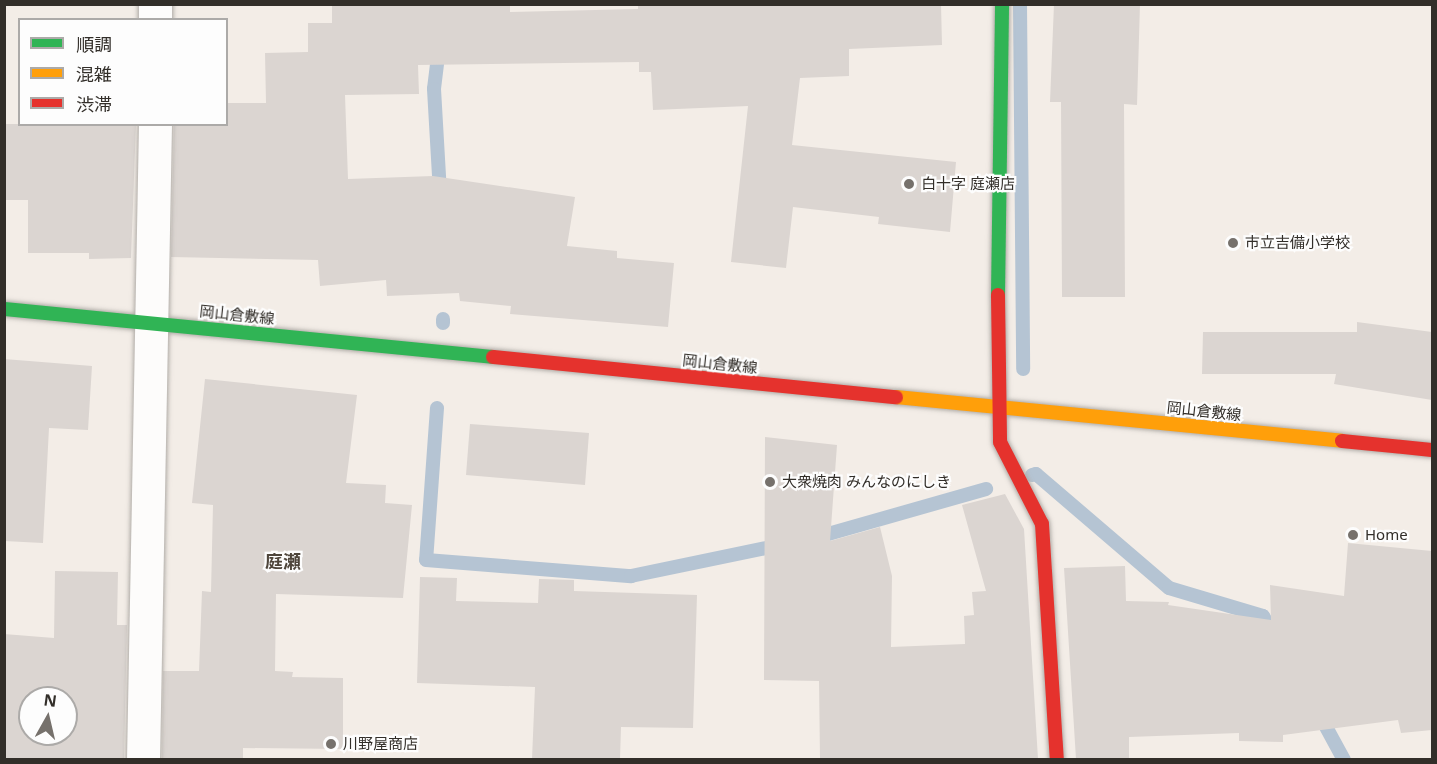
<!DOCTYPE html>
<meta charset="utf-8">
<style>
body{margin:0}
#map{position:relative;width:1437px;height:764px;overflow:hidden;background:#f3ede7;font-family:"Noto Sans","Noto Sans JP",sans-serif}
div>[style]{position:absolute}
.stream>*{height:14px;margin:-7px;padding:0 7px;transform-origin:7px;border-radius:7px;background:#b5c4d3}
.building>*{inset:0;background:#dbd5d1}
.roads{filter:drop-shadow(0 0 2px #b1ada8) drop-shadow(0 0 2px #b1ada8)}
.street>*{height:33px;margin:-16.5px;padding:0 16.5px;transform-origin:16.5px;border-radius:16.5px;background:#fdfcfb}
.fast>*{height:14px;margin:-7px;padding:0 7px;transform-origin:7px;border-radius:7px;background:#30b455}
.slow>*{height:14px;margin:-7px;padding:0 7px;transform-origin:7px;border-radius:7px;background:#ff9f0a}
.jam>*{height:14px;margin:-7px;padding:0 7px;transform-origin:7px;border-radius:7px;background:#e5322d}
.dots>*{width:16px;height:16px;translate:-50% -50%;box-sizing:border-box;border:3px solid #fdfdfd;border-radius:50%}
span{translate:-50% -50%;white-space:nowrap;text-align:center;line-height:1.15;-webkit-text-stroke:4.5px #fdfdfd;paint-order:stroke}
.poi-label{font-size:15px;color:#322e29}
.left{translate:0 -50%;text-align:left}
.street-label{font-size:15px;color:#322e29}
.quarter-label{font-size:18px;color:#4e453b;font-weight:700}
.frame{position:absolute;inset:0;border:6px solid #322e29;pointer-events:none}
.legend{position:absolute;left:18px;top:18px;width:210px;height:108px;box-sizing:border-box;background:#fdfdfd;border:2px solid #acaaa8;margin:0;padding:8px 10px;list-style:none;font-size:18px;color:#322e29}
.legend li{display:flex;align-items:center;gap:12px;height:30px}
.legend b{width:30px;border:2px solid #acaaa8}
.north{position:absolute;left:18px;top:686px;width:60px;height:60px;box-sizing:border-box;background:#fdfdfd;border:2px solid #acaaa8;border-radius:50%;rotate:8deg;font-size:16px;font-weight:700;line-height:24px;text-align:center;color:#322e29}
.north::after{content:'';display:block;margin:auto;width:21px;height:27px;background:#76716c;clip-path:polygon(50% 0,100% 100%,50% 72%,0 100%)}
</style>
<div id="map">
<div class="stream">
<div style="left:1020px;top:4px;width:365px;rotate:89.5deg"></div>
<div style="left:439px;top:48px;width:41px;rotate:97deg"></div>
<div style="left:434px;top:89px;width:105px;rotate:86.7deg"></div>
<div style="left:443px;top:323px;width:4px;rotate:-90deg"></div>
<div style="left:437px;top:408px;width:152px;rotate:94.1deg"></div>
<div style="left:426px;top:560px;width:206px;rotate:4.5deg"></div>
<div style="left:631px;top:576px;width:153px;rotate:-11.7deg"></div>
<div style="left:1032px;top:475px;width:4px;rotate:-14deg"></div>
<div style="left:1036px;top:474px;width:175px;rotate:40.6deg"></div>
<div style="left:1169px;top:588px;width:98px;rotate:16.6deg"></div>
<div style="left:1263px;top:616px;width:22px;rotate:60deg"></div>
<div style="left:814px;top:538px;width:179px;rotate:-15.9deg"></div>
<div style="left:1319px;top:714px;width:52px;rotate:61.5deg"></div>
</div>
<div class="building">
<div style="clip-path:polygon(332px 4px,510px 4px,510px 12px,638px 9px,638px 4px,941px 4px,942px 45px,849px 49px,849px 76px,800px 78px,792px 145px,956px 162px,950px 232px,878px 224px,879px 217px,793px 207px,786px 268px,731px 262px,748px 106px,653px 110px,651px 72px,639px 72px,639px 62px,418px 65px,419px 94px,345px 95px,348px 179px,433px 176px,575px 197px,567px 246px,617px 251px,617px 258px,674px 263px,668px 327px,510px 314px,511px 306px,460px 301px,459px 293px,387px 296px,386px 280px,320px 286px,318px 260px,171px 257px,174px 124px,226px 124px,226px 103px,266px 103px,265px 53px,308px 52px,308px 23px,332px 23px)"></div>
<div style="clip-path:polygon(1054px 4px,1140px 4px,1137px 105px,1124px 104px,1125px 297px,1062px 297px,1061px 102px,1050px 102px)"></div>
<div style="clip-path:polygon(4px 124px,136px 124px,131px 258px,89px 259px,89px 253px,28px 253px,28px 200px,4px 200px)"></div>
<div style="clip-path:polygon(1357px 322px,1432px 332px,1432px 400px,1334px 384px,1336px 374px,1202px 374px,1203px 332px,1357px 332px)"></div>
<div style="clip-path:polygon(4px 359px,92px 366px,88px 430px,49px 428px,43px 543px,4px 541px)"></div>
<div style="clip-path:polygon(205px 379px,357px 395px,346px 483px,386px 485px,385px 503px,412px 505px,403px 598px,276px 594px,275px 671px,293px 672px,292px 677px,343px 678px,343px 749px,243px 748px,243px 759px,162px 759px,163px 671px,199px 671px,202px 591px,211px 592px,213px 505px,192px 503px)"></div>
<div style="clip-path:polygon(470px 424px,589px 433px,585px 485px,466px 475px)"></div>
<div style="clip-path:polygon(765px 437px,837px 445px,830px 541px,880px 527px,892px 576px,891px 647px,965px 644px,964px 616px,974px 615px,972px 592px,986px 591px,962px 505px,1005px 494px,1024px 529px,1038px 759px,820px 759px,819px 681px,764px 680px)"></div>
<div style="clip-path:polygon(1348px 543px,1432px 551px,1432px 730px,1401px 733px,1398px 720px,1283px 735px,1283px 742px,1239px 741px,1239px 733px,1129px 737px,1129px 759px,1076px 759px,1064px 568px,1125px 566px,1126px 601px,1169px 602px,1168px 605px,1271px 620px,1270px 585px,1344px 596px)"></div>
<div style="clip-path:polygon(evenodd,55px 571px,118px 572px,117px 625px,127px 625px,124px 759px,4px 759px,4px 634px,54px 638px,55px 571px,30px 698px,66px 698px,66px 734px,30px 734px,30px 698px)"></div>
<div style="clip-path:polygon(420px 577px,457px 578px,456px 601px,538px 603px,539px 579px,574px 580px,574px 591px,697px 595px,693px 728px,621px 727px,620px 759px,532px 759px,535px 687px,417px 683px)"></div>
</div>
<div class="roads">
<div class="street">
<div style="left:155px;top:20px;width:16px;rotate:-90deg"></div>
<div style="left:143px;top:760px;width:636px;rotate:-88.92deg"></div>
</div>
<div class="fast">
<div style="left:998px;top:295px;width:291px;rotate:-89.2deg"></div>
<div style="left:4px;top:309px;width:491px;rotate:5.6deg"></div>
</div>
<div class="slow">
<div style="left:896px;top:397px;width:448px;rotate:5.6deg"></div>
</div>
<div class="jam">
<div style="left:998px;top:295px;width:147px;rotate:89.2deg"></div>
<div style="left:1000px;top:442px;width:92px;rotate:62.9deg"></div>
<div style="left:1042px;top:524px;width:236px;rotate:86.4deg"></div>
<div style="left:493px;top:357px;width:405px;rotate:5.7deg"></div>
<div style="left:1342px;top:441px;width:90px;rotate:5.7deg"></div>
</div>
</div>
<div class="dots">
<div style="left:909px;top:184px;background:#76716c"></div>
<div style="left:1233px;top:243px;background:#76716c"></div>
<div style="left:770px;top:482px;background:#76716c"></div>
<div style="left:1353px;top:535px;background:#76716c"></div>
<div style="left:331px;top:744px;background:#76716c"></div>
</div>
<div class="poi-label">
<span class="left" style="left:921px;top:184px">白十字 庭瀬店</span>
<span class="left" style="left:1245px;top:243px">市立吉備小学校</span>
<span class="left" style="left:782px;top:482px">大衆焼肉 みんなのにしき</span>
<span class="left" style="left:1365px;top:535px">Home</span>
<span class="left" style="left:343px;top:744px">川野屋商店</span>
</div>
<div class="street-label">
<span style="left:237px;top:315px;rotate:6deg">岡山倉敷線</span>
<span style="left:720px;top:364px;rotate:6deg">岡山倉敷線</span>
<span style="left:1204px;top:411px;rotate:6deg">岡山倉敷線</span>
</div>
<div class="quarter-label">
<span style="left:283px;top:561px">庭瀬</span>
</div>
<div class="frame"></div>
<ul class="legend">
<li><b style="height:8px;background:#30b455"></b>順調</li>
<li><b style="height:8px;background:#ff9f0a"></b>混雑</li>
<li><b style="height:8px;background:#e5322d"></b>渋滞</li>
</ul>
<div class="north">N</div>
</div>
